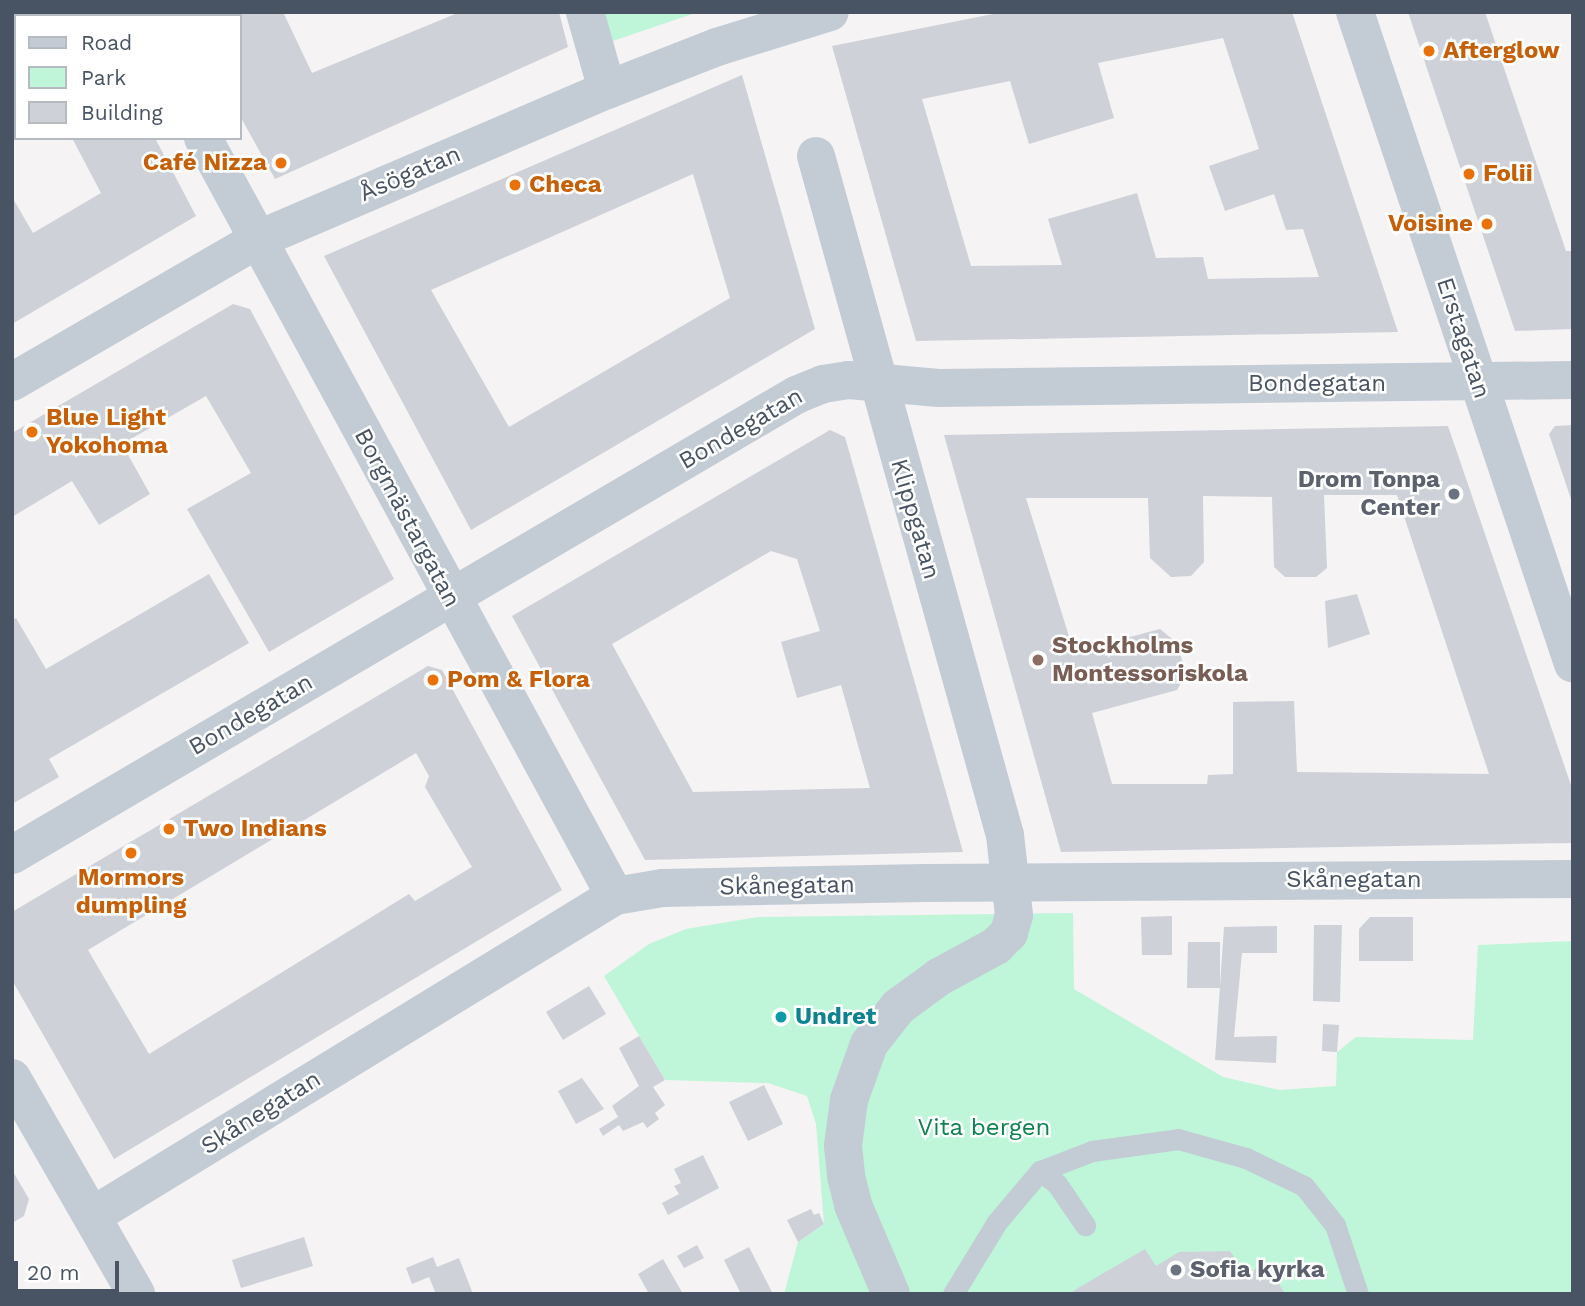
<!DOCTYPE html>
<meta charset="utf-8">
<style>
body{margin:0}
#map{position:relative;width:1585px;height:1306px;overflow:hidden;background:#f5f3f3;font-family:"Work Sans",sans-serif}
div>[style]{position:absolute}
.green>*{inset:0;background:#bff5d8}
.building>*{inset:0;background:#ced1d8}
.service>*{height:21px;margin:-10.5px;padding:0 10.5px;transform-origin:10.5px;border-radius:10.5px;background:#c3ccd5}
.minor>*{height:38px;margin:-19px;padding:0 19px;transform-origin:19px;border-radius:19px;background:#c3ccd5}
.tertiary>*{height:38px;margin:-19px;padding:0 19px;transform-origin:19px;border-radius:19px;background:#c3ccd5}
.dots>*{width:19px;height:19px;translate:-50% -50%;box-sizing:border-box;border:4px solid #fff;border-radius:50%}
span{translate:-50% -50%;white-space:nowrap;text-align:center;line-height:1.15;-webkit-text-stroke:5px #fff;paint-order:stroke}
.food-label{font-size:24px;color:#c56008;font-weight:700}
.left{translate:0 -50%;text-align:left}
.right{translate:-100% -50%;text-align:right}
.street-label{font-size:24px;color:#485463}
.worship-label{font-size:24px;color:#5b616d;font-weight:700}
.education-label{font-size:24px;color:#785e54;font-weight:700}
.culture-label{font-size:24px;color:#0d838f;font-weight:700}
.park-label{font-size:24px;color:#0e8252}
.frame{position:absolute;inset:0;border:14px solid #485463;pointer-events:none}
.legend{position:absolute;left:14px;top:14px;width:228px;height:126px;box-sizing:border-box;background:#fff;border:2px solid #b6bbc1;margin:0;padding:9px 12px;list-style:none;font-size:21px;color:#485463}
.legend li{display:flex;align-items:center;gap:14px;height:35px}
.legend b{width:35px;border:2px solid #b6bbc1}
.scale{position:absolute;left:14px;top:1261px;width:105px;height:32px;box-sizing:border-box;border:4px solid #485463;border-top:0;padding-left:9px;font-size:21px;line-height:24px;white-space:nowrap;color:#485463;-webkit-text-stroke:5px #fff;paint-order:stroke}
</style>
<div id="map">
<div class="green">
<div style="clip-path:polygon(598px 12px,698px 12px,607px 43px)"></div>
<div style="clip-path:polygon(1073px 913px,1074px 989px,1223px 1077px,1280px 1090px,1336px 1086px,1337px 1052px,1356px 1037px,1473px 1040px,1478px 945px,1573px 941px,1573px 1294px,784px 1294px,798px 1242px,824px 1224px,816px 1124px,807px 1096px,768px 1083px,665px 1080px,604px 976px,649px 944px,686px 929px,758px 917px)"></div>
</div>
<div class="building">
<div style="clip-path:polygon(18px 12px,89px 16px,16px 16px,12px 99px,12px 16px)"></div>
<div style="clip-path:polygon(187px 12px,283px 12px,312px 73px,460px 12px,559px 12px,568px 47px,275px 179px,240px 116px,240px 16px)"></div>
<div style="clip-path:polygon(evenodd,1003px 12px,1292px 12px,1398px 332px,916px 341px,832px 46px,1003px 12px,1223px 38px,1259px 149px,1209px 166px,1225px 211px,1274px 194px,1286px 230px,1303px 229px,1319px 277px,1208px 279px,1203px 257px,1156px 258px,1137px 193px,1048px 219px,1062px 265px,971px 266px,922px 99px,1010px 81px,1029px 144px,1114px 118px,1098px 63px,1223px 38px)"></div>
<div style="clip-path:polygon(1408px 12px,1485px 12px,1566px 251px,1573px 251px,1573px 329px,1515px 331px)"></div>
<div style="clip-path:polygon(evenodd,742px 75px,815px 329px,471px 530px,324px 256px,742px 75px,693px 174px,730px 298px,509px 427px,431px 290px,693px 174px)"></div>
<div style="clip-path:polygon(72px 138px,155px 138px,196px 216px,12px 324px,12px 197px,33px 233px,101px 193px)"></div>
<div style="clip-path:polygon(233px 304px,250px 309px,394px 579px,269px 652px,187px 509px,251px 473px,206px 396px,122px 444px,150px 494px,99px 525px,72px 481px,12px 517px,12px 433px)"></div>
<div style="clip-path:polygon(1573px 425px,1573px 502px,1572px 502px,1549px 434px,1555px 426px)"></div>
<div style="clip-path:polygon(evenodd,1448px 426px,1573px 791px,1573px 843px,1061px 852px,944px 435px,1448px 426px,1324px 495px,1397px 495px,1489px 774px,1297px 772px,1294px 701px,1233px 702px,1233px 774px,1208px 775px,1207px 784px,1112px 784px,1092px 713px,1177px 690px,1186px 674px,1177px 643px,1160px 629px,1081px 650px,1072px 646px,1026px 498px,1148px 498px,1150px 558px,1171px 577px,1191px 576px,1204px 562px,1203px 496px,1272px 497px,1274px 567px,1285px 577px,1316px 577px,1327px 568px,1324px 495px)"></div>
<div style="clip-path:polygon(evenodd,830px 430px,845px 437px,963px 852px,645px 860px,512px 616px,830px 430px,771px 551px,797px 559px,820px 631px,781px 642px,797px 698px,841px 685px,870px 788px,693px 792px,612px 644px,771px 551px)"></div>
<div style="clip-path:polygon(209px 574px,249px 643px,49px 759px,59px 777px,12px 804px,12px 620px,16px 618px,46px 669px)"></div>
<div style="clip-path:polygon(1357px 594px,1370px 634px,1328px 648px,1325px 601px)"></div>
<div style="clip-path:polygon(evenodd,428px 666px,442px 670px,562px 890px,114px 1159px,12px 980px,12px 912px,428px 666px,416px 753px,429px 776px,425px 787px,472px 867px,415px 901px,409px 894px,149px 1054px,88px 950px,416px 753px)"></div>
<div style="clip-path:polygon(1172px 916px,1172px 955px,1142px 955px,1141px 917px)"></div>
<div style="clip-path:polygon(1370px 917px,1413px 917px,1413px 961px,1359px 961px,1359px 929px)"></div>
<div style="clip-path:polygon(1314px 925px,1342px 925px,1340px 1002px,1313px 1001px)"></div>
<div style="clip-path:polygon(1277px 926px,1277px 953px,1242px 953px,1234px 1037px,1277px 1036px,1276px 1063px,1215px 1060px,1224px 927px)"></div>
<div style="clip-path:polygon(1188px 942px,1220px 942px,1220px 988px,1187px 988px)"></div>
<div style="clip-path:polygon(589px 986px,606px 1014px,563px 1040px,546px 1012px)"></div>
<div style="clip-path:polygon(1323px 1024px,1339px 1025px,1337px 1052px,1322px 1051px)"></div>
<div style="clip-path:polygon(639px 1036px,665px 1080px,653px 1087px,665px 1105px,655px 1113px,659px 1119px,647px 1128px,643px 1122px,623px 1131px,619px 1125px,603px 1136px,599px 1129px,618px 1117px,612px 1106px,639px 1086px,619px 1048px)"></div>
<div style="clip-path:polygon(582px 1078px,604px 1109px,576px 1124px,558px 1091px)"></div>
<div style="clip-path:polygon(764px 1085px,783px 1124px,748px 1141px,729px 1102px)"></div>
<div style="clip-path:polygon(703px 1155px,719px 1188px,668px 1215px,662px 1203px,679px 1194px,674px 1186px,681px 1183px,674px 1169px)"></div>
<div style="clip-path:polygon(12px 1170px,29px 1199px,24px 1216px,12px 1223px)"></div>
<div style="clip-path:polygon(811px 1209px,814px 1215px,819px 1213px,824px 1224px,798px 1242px,787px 1220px)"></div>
<div style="clip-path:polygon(304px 1237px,313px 1266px,241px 1288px,232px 1260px)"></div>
<div style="clip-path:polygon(697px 1245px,704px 1258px,684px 1268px,677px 1256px)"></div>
<div style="clip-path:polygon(749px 1247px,773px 1294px,741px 1294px,724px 1260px)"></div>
<div style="clip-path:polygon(1145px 1249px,1156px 1266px,1179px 1252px,1230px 1251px,1246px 1274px,1267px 1263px,1285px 1294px,1075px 1294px,1073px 1291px)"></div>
<div style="clip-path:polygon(433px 1257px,437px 1267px,459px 1258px,473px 1294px,436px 1294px,429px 1277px,412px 1284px,406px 1268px)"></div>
<div style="clip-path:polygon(663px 1259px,683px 1294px,649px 1294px,638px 1274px)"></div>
</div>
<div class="service">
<div style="left:1040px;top:1171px;width:21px;rotate:37deg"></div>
<div style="left:1057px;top:1184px;width:50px;rotate:55.7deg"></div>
<div style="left:953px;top:1294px;width:84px;rotate:-58.6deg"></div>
<div style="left:997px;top:1222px;width:67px;rotate:-49.9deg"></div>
<div style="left:1040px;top:1171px;width:56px;rotate:-21deg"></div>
<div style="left:1092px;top:1151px;width:87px;rotate:-7.9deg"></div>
<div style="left:1178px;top:1139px;width:71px;rotate:15.6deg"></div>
<div style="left:1246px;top:1158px;width:64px;rotate:25.8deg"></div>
<div style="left:1304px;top:1186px;width:50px;rotate:51.5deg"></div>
<div style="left:1335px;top:1225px;width:73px;rotate:71.6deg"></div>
</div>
<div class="minor">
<div style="left:137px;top:12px;width:4px;rotate:63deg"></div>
<div style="left:585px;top:12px;width:81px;rotate:74.2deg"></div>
<div style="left:1355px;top:12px;width:687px;rotate:71.51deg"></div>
<div style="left:203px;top:138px;width:863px;rotate:61.47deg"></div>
<div style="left:816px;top:156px;width:705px;rotate:74.45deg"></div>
<div style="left:1005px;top:835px;width:81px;rotate:83.6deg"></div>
<div style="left:1014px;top:915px;width:19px;rotate:106deg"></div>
<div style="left:1009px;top:933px;width:18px;rotate:135deg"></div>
<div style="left:996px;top:946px;width:65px;rotate:151.5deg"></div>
<div style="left:939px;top:977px;width:51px;rotate:143.8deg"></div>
<div style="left:898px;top:1007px;width:47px;rotate:128.1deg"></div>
<div style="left:869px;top:1044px;width:59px;rotate:109.7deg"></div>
<div style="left:849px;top:1100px;width:46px;rotate:97.4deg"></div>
<div style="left:843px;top:1146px;width:30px;rotate:84deg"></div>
<div style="left:846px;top:1176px;width:30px;rotate:76deg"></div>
<div style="left:853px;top:1205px;width:97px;rotate:66.9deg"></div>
<div style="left:12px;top:382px;width:283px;rotate:-30.1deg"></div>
<div style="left:257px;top:240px;width:381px;rotate:-23.2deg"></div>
<div style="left:607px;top:90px;width:118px;rotate:-21.4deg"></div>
<div style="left:717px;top:47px;width:118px;rotate:-17.2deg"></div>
<div style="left:12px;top:855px;width:909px;rotate:-30.4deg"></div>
<div style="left:796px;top:395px;width:29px;rotate:-22deg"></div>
<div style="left:823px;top:384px;width:26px;rotate:-9deg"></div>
<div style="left:849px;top:380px;width:90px;rotate:5.1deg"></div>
<div style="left:939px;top:388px;width:634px;rotate:-0.72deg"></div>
<div style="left:92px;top:1216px;width:613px;rotate:-31.46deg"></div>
<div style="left:615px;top:896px;width:48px;rotate:-9.7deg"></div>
<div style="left:662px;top:888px;width:263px;rotate:-1.1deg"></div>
<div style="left:925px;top:883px;width:648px;rotate:-0.35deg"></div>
</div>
<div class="tertiary">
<div style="left:12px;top:1078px;width:249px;rotate:60.1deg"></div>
</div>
<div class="dots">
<div style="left:1429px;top:51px;background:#e8710a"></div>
<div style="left:281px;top:163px;background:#e8710a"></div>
<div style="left:1469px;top:174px;background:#e8710a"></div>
<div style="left:515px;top:185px;background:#e8710a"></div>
<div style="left:1487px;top:224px;background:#e8710a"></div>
<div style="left:32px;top:432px;background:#e8710a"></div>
<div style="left:1454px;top:494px;background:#6b7280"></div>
<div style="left:1038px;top:660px;background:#8d6e63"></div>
<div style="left:433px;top:680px;background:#e8710a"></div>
<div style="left:169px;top:829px;background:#e8710a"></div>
<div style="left:131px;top:853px;background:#e8710a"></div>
<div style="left:781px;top:1017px;background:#0f9aa8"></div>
<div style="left:1176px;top:1270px;background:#6b7280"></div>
</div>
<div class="food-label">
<span class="left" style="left:1443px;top:51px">Afterglow</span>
<span class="right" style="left:267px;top:163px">Café Nizza</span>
<span class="left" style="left:1483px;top:174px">Folii</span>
<span class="left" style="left:529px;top:185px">Checa</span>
<span class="right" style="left:1473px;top:224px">Voisine</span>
<span class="left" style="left:46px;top:432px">Blue Light<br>Yokohoma</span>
<span class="left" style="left:447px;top:680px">Pom &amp; Flora</span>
<span class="left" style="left:183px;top:829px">Two Indians</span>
<span style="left:131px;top:892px">Mormors<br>dumpling</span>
</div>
<div class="street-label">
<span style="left:410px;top:174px;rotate:-23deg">Åsögatan</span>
<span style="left:1463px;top:338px;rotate:72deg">Erstagatan</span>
<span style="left:1317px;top:384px">Bondegatan</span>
<span style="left:741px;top:429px;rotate:-30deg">Bondegatan</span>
<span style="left:407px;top:518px;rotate:62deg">Borgmästargatan</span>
<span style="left:915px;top:519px;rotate:74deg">Klippgatan</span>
<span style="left:251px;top:715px;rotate:-30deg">Bondegatan</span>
<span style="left:1354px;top:880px">Skånegatan</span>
<span style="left:787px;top:886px;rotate:-1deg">Skånegatan</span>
<span style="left:261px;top:1113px;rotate:-32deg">Skånegatan</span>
</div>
<div class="worship-label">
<span class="right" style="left:1440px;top:494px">Drom Tonpa<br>Center</span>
<span class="left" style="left:1190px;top:1270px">Sofia kyrka</span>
</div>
<div class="education-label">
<span class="left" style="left:1052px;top:660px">Stockholms<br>Montessoriskola</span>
</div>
<div class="culture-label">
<span class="left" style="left:795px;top:1017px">Undret</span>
</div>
<div class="park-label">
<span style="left:984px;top:1128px">Vita bergen</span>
</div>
<div class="frame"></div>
<ul class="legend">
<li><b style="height:9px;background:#c3ccd5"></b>Road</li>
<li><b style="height:19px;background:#bff5d8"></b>Park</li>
<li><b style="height:19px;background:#ced1d8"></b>Building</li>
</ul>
<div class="scale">20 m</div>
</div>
